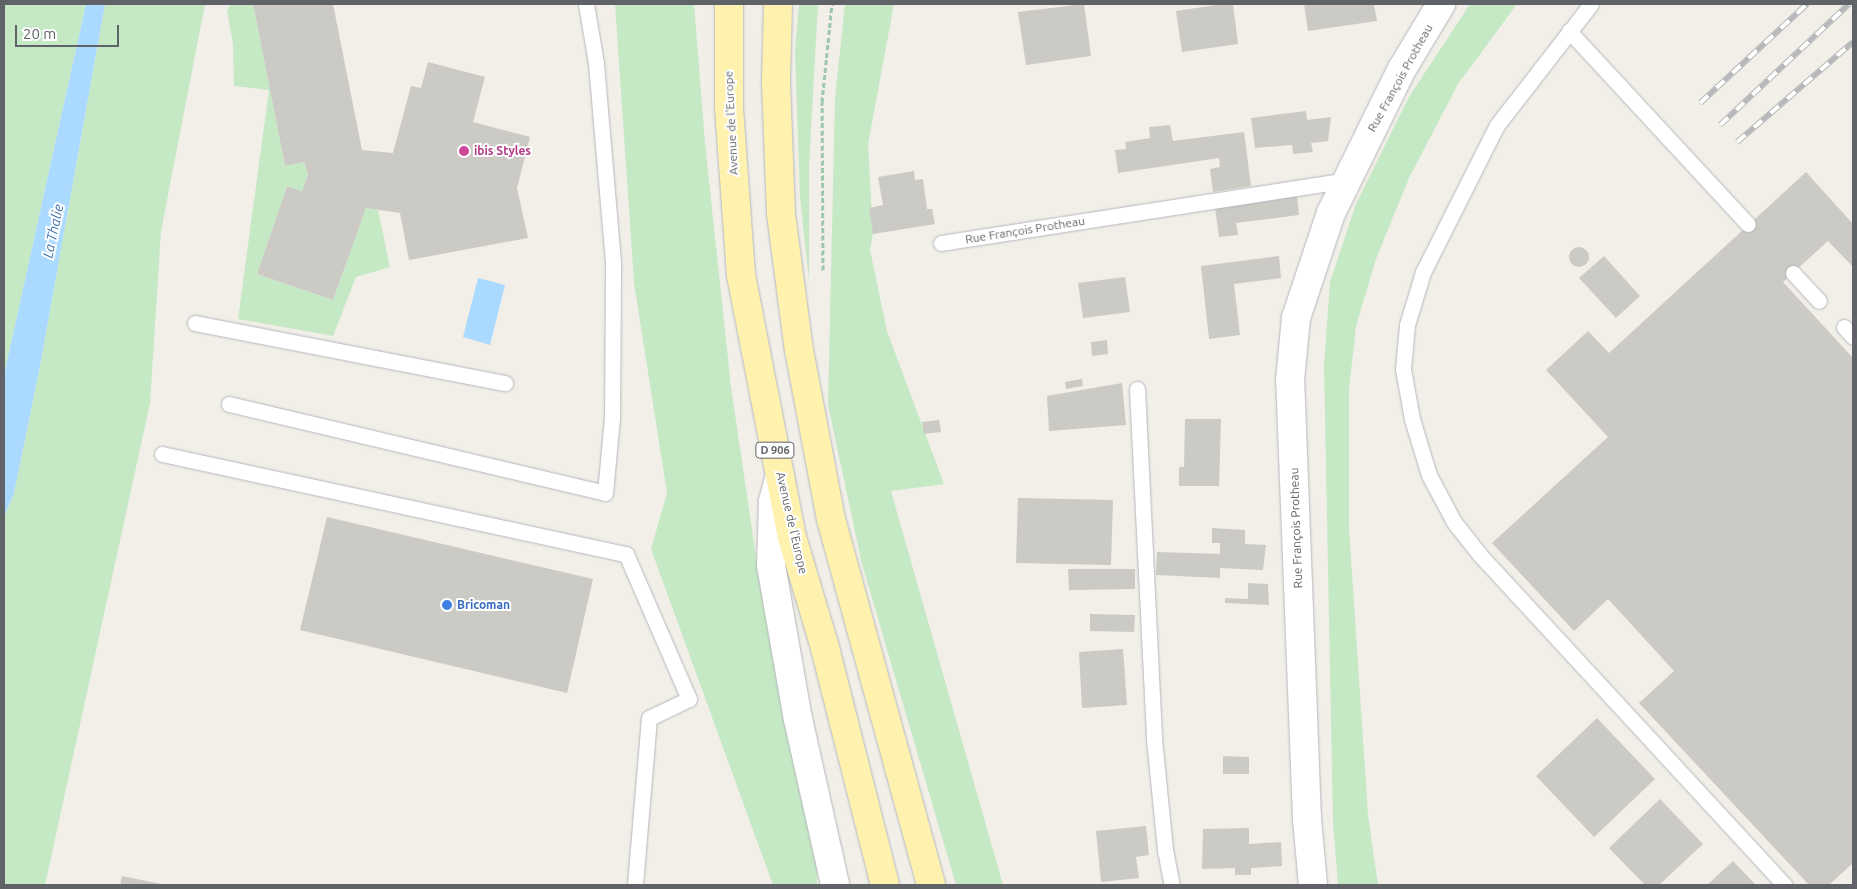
<!DOCTYPE html>
<meta charset="utf-8">
<style>
body{margin:0}
#map{position:relative;width:1857px;height:889px;overflow:hidden;background:#f1efe8;font-family:Ubuntu,sans-serif}
div>[style]{position:absolute}
.green>*{inset:0;background:#c5e8c5}
.water>*{inset:0;background:#aadaff}
.building>*{inset:0;background:#cccac5}
.round{border-radius:50%}
.path>*{height:3px;margin-top:-1.5px;transform-origin:0;background:repeating-linear-gradient(90deg,#9cc7a9 0 5px,transparent 0 7.5px)}
.roads{filter:drop-shadow(0 0 1px #b5b8bc) drop-shadow(0 0 1px #b5b8bc)}
.service>*{height:15px;margin:-7.5px;padding:0 7.5px;transform-origin:7.5px;border-radius:7.5px;background:#fff}
.minor>*{height:28px;margin:-14px;padding:0 14px;transform-origin:14px;border-radius:14px;background:#fff}
.tertiary>*{height:28px;margin:-14px;padding:0 14px;transform-origin:14px;border-radius:14px;background:#fff}
.primary>*{height:28px;margin:-14px;padding:0 14px;transform-origin:14px;border-radius:14px;background:#fff2af}
.rail>*{height:5.5px;margin-top:-2.75px;transform-origin:0;background:repeating-linear-gradient(90deg,#fff 0 11px,#b6b7b8 0 22px);box-sizing:border-box;border-block:1px solid #b6b7b8}
.dots>*{width:14px;height:14px;translate:-50% -50%;box-sizing:border-box;border:2px solid #fff;border-radius:50%}
span{translate:-50% -50%;white-space:nowrap;text-align:center;line-height:1.15;-webkit-text-stroke:4px #fff;paint-order:stroke}
.shield-label span{padding:1px 4px;background:#fff;border:1px solid;border-radius:4px;-webkit-text-stroke-width:0}
.shield-label{font-size:11px;color:#5f6368;font-weight:700}
.street-label{font-size:12px;color:#5f6368}
.hotel-label{font-size:12px;color:#b23c85;font-weight:700}
.left{translate:0 -50%;text-align:left}
.shop-label{font-size:12px;color:#366cbe;font-weight:700}
.water-label{font-size:14px;color:#4174aa;font-style:italic}
.frame{position:absolute;inset:0;border:5px solid #5f6368;pointer-events:none}
.scale{position:absolute;left:15px;top:25px;width:104px;height:22px;box-sizing:border-box;border:2px solid #5f6368;border-top:0;padding-left:6px;font-size:15px;line-height:18px;white-space:nowrap;color:#5f6368;-webkit-text-stroke:4px #fff;paint-order:stroke}
</style>
<div id="map">
<div class="green">
<div style="clip-path:polygon(4px 4px,86px 4px,4px 375px)"></div>
<div style="clip-path:polygon(105px 4px,205px 4px,161px 231px,150px 403px,45px 885px,4px 885px,4px 517px,14px 493px,40px 366px)"></div>
<div style="clip-path:polygon(230px 4px,253px 4px,285px 166px,304px 162px,308px 175px,302px 191px,287px 186px,257px 274px,333px 300px,366px 208px,378px 210px,390px 267px,356px 277px,333px 336px,238px 319px,269px 90px,234px 86px,233px 44px,227px 11px)"></div>
<div style="clip-path:polygon(615px 4px,694px 4px,705px 143px,731px 387px,757px 563px,817px 864px,817px 885px,773px 885px,651px 549px,667px 493px,634px 283px)"></div>
<div style="clip-path:polygon(799px 4px,818px 4px,809px 166px,809px 281px,800px 197px,795px 51px)"></div>
<div style="clip-path:polygon(845px 4px,894px 4px,868px 144px,873px 234px,870px 250px,887px 331px,944px 484px,891px 491px,1003px 885px,956px 885px,862px 564px,828px 405px,835px 98px)"></div>
<div style="clip-path:polygon(1470px 4px,1517px 4px,1458px 84px,1409px 178px,1376px 259px,1356px 326px,1349px 389px,1349px 528px,1368px 815px,1378px 885px,1338px 885px,1333px 823px,1324px 365px,1330px 282px,1356px 204px,1409px 97px)"></div>
</div>
<div class="water">
<div style="clip-path:polygon(86px 4px,105px 4px,40px 366px,14px 493px,4px 517px,4px 375px)"></div>
<div style="clip-path:polygon(478px 278px,505px 285px,490px 345px,463px 337px)"></div>
</div>
<div class="building">
<div style="clip-path:polygon(253px 4px,333px 4px,362px 150px,393px 153px,411px 86px,421px 88px,428px 62px,485px 77px,473px 122px,530px 137px,517px 188px,528px 238px,409px 260px,400px 213px,366px 208px,333px 300px,257px 274px,287px 186px,302px 191px,308px 175px,304px 162px,285px 166px)"></div>
<div style="clip-path:polygon(1084px 4px,1091px 56px,1026px 65px,1018px 12px)"></div>
<div style="clip-path:polygon(1223px 4px,1233px 4px,1238px 44px,1182px 52px,1176px 11px)"></div>
<div style="clip-path:polygon(1304px 4px,1374px 4px,1377px 21px,1308px 31px)"></div>
<div style="clip-path:polygon(1306px 111px,1307px 120px,1331px 117px,1328px 141px,1311px 143px,1313px 152px,1293px 154px,1292px 145px,1255px 148px,1251px 118px)"></div>
<div style="clip-path:polygon(1170px 125px,1173px 141px,1244px 132px,1251px 186px,1213px 192px,1210px 169px,1220px 167px,1219px 158px,1118px 173px,1115px 150px,1126px 149px,1125px 142px,1150px 138px,1149px 127px)"></div>
<div style="clip-path:polygon(914px 171px,915px 180px,923px 179px,927px 209px,932px 209px,935px 224px,873px 234px,869px 208px,883px 205px,878px 177px)"></div>
<div style="clip-path:polygon(1806px 172px,1853px 224px,1853px 267px,1828px 241px,1783px 282px,1853px 358px,1853px 863px,1829px 885px,1809px 885px,1639px 703px,1674px 671px,1608px 599px,1574px 631px,1492px 543px,1608px 437px,1546px 370px,1588px 331px,1609px 353px)"></div>
<div style="clip-path:polygon(1297px 196px,1299px 215px,1236px 223px,1238px 235px,1219px 237px,1215px 208px)"></div>
<div class="round" style="left:1569px;top:247px;width:20px;height:20px"></div>
<div style="clip-path:polygon(1279px 256px,1281px 278px,1234px 284px,1240px 335px,1209px 339px,1201px 266px)"></div>
<div style="clip-path:polygon(1604px 256px,1640px 296px,1616px 318px,1579px 278px)"></div>
<div style="clip-path:polygon(1125px 277px,1130px 312px,1083px 318px,1078px 283px)"></div>
<div style="clip-path:polygon(1107px 340px,1108px 354px,1092px 356px,1091px 342px)"></div>
<div style="clip-path:polygon(1082px 379px,1083px 386px,1066px 389px,1065px 382px)"></div>
<div style="clip-path:polygon(1122px 383px,1126px 425px,1049px 431px,1047px 396px)"></div>
<div style="clip-path:polygon(1185px 419px,1221px 419px,1219px 486px,1179px 486px,1179px 467px,1184px 467px)"></div>
<div style="clip-path:polygon(939px 420px,941px 432px,924px 434px,922px 422px)"></div>
<div style="clip-path:polygon(1018px 498px,1113px 500px,1111px 565px,1016px 563px)"></div>
<div style="clip-path:polygon(327px 517px,593px 579px,567px 693px,300px 630px)"></div>
<div style="clip-path:polygon(1212px 528px,1245px 530px,1245px 544px,1266px 545px,1263px 570px,1220px 568px,1220px 578px,1156px 575px,1157px 552px,1220px 554px,1220px 543px,1212px 543px)"></div>
<div style="clip-path:polygon(1068px 569px,1135px 569px,1135px 589px,1069px 590px)"></div>
<div style="clip-path:polygon(1248px 583px,1268px 584px,1269px 605px,1225px 603px,1225px 598px,1248px 599px)"></div>
<div style="clip-path:polygon(1090px 614px,1135px 615px,1134px 632px,1090px 631px)"></div>
<div style="clip-path:polygon(1123px 649px,1127px 705px,1082px 708px,1079px 652px)"></div>
<div style="clip-path:polygon(1597px 718px,1655px 779px,1594px 837px,1536px 776px)"></div>
<div style="clip-path:polygon(1223px 756px,1249px 757px,1249px 774px,1223px 774px)"></div>
<div style="clip-path:polygon(1660px 799px,1703px 844px,1659px 885px,1645px 885px,1609px 848px)"></div>
<div style="clip-path:polygon(1146px 826px,1149px 855px,1136px 857px,1139px 878px,1101px 882px,1096px 831px)"></div>
<div style="clip-path:polygon(1249px 828px,1249px 844px,1281px 842px,1282px 866px,1251px 868px,1251px 875px,1235px 875px,1235px 868px,1202px 869px,1203px 829px)"></div>
<div style="clip-path:polygon(1733px 861px,1756px 885px,1707px 885px)"></div>
<div style="clip-path:polygon(122px 876px,161px 884px,161px 885px,120px 885px)"></div>
</div>
<div class="path">
<div style="left:823px;top:270px;width:168px;rotate:-90.3deg"></div>
<div style="left:822px;top:102px;width:99px;rotate:-84.2deg"></div>
</div>
<div class="roads">
<div class="service">
<div style="left:1591px;top:4px;width:153px;rotate:127.8deg"></div>
<div style="left:1497px;top:125px;width:165px;rotate:116.7deg"></div>
<div style="left:1423px;top:272px;width:55px;rotate:106.8deg"></div>
<div style="left:1407px;top:325px;width:44px;rotate:95.2deg"></div>
<div style="left:1403px;top:369px;width:51px;rotate:79.8deg"></div>
<div style="left:1412px;top:419px;width:59px;rotate:73.1deg"></div>
<div style="left:1429px;top:475px;width:53px;rotate:62deg"></div>
<div style="left:1454px;top:522px;width:42px;rotate:51.8deg"></div>
<div style="left:1480px;top:555px;width:449px;rotate:47.3deg"></div>
<div style="left:1569px;top:31px;width:263px;rotate:47.2deg"></div>
<div style="left:941px;top:243px;width:411px;rotate:-8.8deg"></div>
<div style="left:1793px;top:273px;width:38px;rotate:47deg"></div>
<div style="left:195px;top:323px;width:316px;rotate:11deg"></div>
<div style="left:1844px;top:327px;width:13px;rotate:48deg"></div>
<div style="left:1137px;top:389px;width:350px;rotate:87.2deg"></div>
<div style="left:1154px;top:739px;width:112px;rotate:84.3deg"></div>
<div style="left:1165px;top:850px;width:36px;rotate:79deg"></div>
<div style="left:229px;top:404px;width:386px;rotate:13.3deg"></div>
<div style="left:605px;top:493px;width:75px;rotate:-84.7deg"></div>
<div style="left:612px;top:418px;width:156px;rotate:-89.6deg"></div>
<div style="left:613px;top:262px;width:200px;rotate:-94.9deg"></div>
<div style="left:596px;top:63px;width:60px;rotate:-99.6deg"></div>
<div style="left:162px;top:454px;width:475px;rotate:12.2deg"></div>
<div style="left:626px;top:554px;width:158px;rotate:66.5deg"></div>
<div style="left:689px;top:699px;width:44px;rotate:154.6deg"></div>
<div style="left:649px;top:718px;width:168px;rotate:94.8deg"></div>
</div>
<div class="minor">
<div style="left:1313px;top:885px;width:66px;rotate:-95.2deg"></div>
<div style="left:1307px;top:819px;width:438px;rotate:-92.2deg"></div>
<div style="left:1290px;top:381px;width:63px;rotate:-84.6deg"></div>
<div style="left:1296px;top:318px;width:111px;rotate:-71.6deg"></div>
<div style="left:1331px;top:213px;width:161px;rotate:-63.8deg"></div>
<div style="left:1402px;top:69px;width:76px;rotate:-59deg"></div>
</div>
<div class="tertiary">
<div style="left:780px;top:475px;width:28px;rotate:105deg"></div>
<div style="left:773px;top:502px;width:63px;rotate:91.8deg"></div>
<div style="left:771px;top:565px;width:156px;rotate:80.1deg"></div>
<div style="left:798px;top:719px;width:170px;rotate:77.4deg"></div>
</div>
<div class="primary">
<div style="left:729px;top:4px;width:104px;rotate:90deg"></div>
<div style="left:729px;top:108px;width:167px;rotate:85.9deg"></div>
<div style="left:741px;top:275px;width:267px;rotate:79deg"></div>
<div style="left:792px;top:537px;width:116px;rotate:73.4deg"></div>
<div style="left:825px;top:648px;width:244px;rotate:75.8deg"></div>
<div style="left:778px;top:4px;width:79px;rotate:91.5deg"></div>
<div style="left:776px;top:83px;width:131px;rotate:87.8deg"></div>
<div style="left:781px;top:214px;width:137px;rotate:82.5deg"></div>
<div style="left:799px;top:350px;width:172px;rotate:79.3deg"></div>
<div style="left:831px;top:519px;width:379px;rotate:74.7deg"></div>
</div>
</div>
<div class="rail">
<div style="left:1700px;top:103px;width:146px;rotate:-42.8deg"></div>
<div style="left:1720px;top:125px;width:177px;rotate:-43.2deg"></div>
<div style="left:1737px;top:142px;width:153px;rotate:-40.8deg"></div>
</div>
<div class="dots">
<div style="left:464px;top:151px;background:#d1479c"></div>
<div style="left:447px;top:605px;background:#3f7fe0"></div>
</div>
<div class="shield-label">
<span style="left:775px;top:450px">D 906</span>
</div>
<div class="street-label">
<span style="left:1400px;top:78px;rotate:-61deg">Rue François Protheau</span>
<span style="left:731px;top:123px;rotate:-93deg">Avenue de l'Europe</span>
<span style="left:1025px;top:230px;rotate:-9deg">Rue François Protheau</span>
<span style="left:792px;top:523px;rotate:77deg">Avenue de l'Europe</span>
<span style="left:1296px;top:528px;rotate:-92deg">Rue François Protheau</span>
</div>
<div class="hotel-label">
<span class="left" style="left:474px;top:151px">ibis Styles</span>
</div>
<div class="shop-label">
<span class="left" style="left:457px;top:605px">Bricoman</span>
</div>
<div class="water-label">
<span style="left:53px;top:231px;rotate:-78deg">La Thalie</span>
</div>
<div class="frame"></div>
<div class="scale">20 m</div>
</div>
